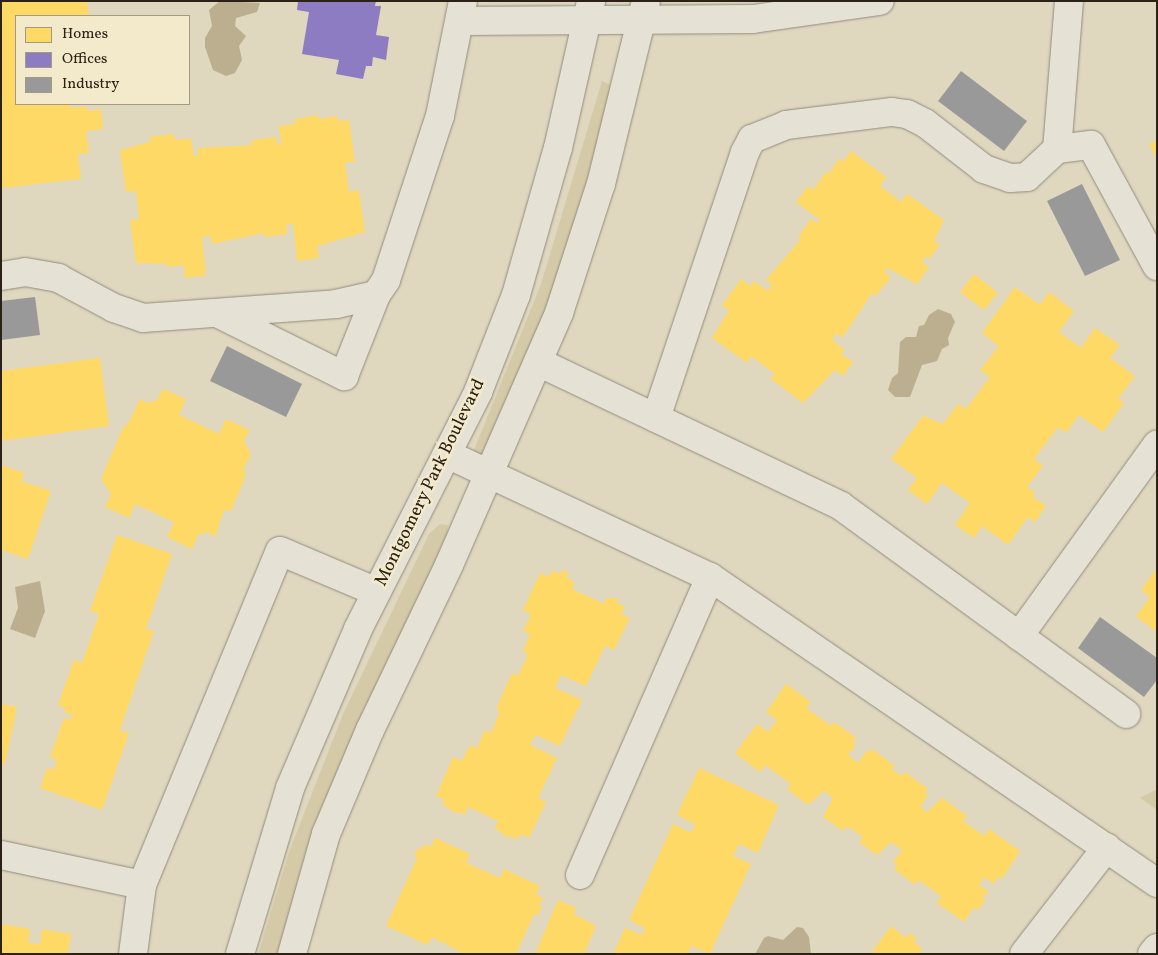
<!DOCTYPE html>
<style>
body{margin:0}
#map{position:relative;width:1158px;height:955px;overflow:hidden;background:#dfd7be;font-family:Vollkorn,serif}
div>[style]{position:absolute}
.green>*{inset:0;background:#d5caa8}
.water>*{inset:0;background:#bbaf90}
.homes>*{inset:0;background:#ffd966}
.offices>*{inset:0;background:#8e7cc3}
.industry>*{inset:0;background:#999}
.roads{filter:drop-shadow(0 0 1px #918b7c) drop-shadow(0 0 1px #918b7c)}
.minor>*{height:28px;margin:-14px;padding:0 14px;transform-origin:14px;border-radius:14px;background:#e5e1d5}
span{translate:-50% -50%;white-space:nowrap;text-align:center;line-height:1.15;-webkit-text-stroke:5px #f3eacc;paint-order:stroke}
.street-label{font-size:18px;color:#2b2116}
.frame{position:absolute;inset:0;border:2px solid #2b2116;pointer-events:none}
.legend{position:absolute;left:15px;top:15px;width:175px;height:90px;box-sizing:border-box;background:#f3eacc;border:1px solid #a39a83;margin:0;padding:6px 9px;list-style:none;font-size:15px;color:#2b2116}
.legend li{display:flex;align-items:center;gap:10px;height:25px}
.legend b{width:25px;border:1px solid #a39a83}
</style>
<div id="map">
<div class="green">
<div style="clip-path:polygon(602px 81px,611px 85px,611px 113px,557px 285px,493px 444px,477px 461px,472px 455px,541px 284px)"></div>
<div style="clip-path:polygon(440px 524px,448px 525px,447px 542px,280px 954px,258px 954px,289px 852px,343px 714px,429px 534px)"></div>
<div style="clip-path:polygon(1157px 789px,1157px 810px,1140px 798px)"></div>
</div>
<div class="water">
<div style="clip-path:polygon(220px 1px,260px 3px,257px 12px,236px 18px,235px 26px,246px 36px,239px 46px,242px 60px,235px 73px,226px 76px,213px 70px,205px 47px,205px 38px,212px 26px,209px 10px)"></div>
<div style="clip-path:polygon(938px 309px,951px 314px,955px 322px,948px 338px,949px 345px,942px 349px,937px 361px,922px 365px,910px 397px,895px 397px,888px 390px,892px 378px,898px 373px,900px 342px,906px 337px,916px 337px,919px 326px,924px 325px,929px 315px)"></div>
<div style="clip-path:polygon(40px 581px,45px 611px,35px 638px,10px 629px,18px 608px,15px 587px)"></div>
<div style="clip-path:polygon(797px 927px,803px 928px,809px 937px,811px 954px,755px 954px,764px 938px,768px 936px,783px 940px)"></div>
</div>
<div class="homes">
<div style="clip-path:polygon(1px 1px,87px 1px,89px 16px,16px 16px,16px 104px,70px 104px,71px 108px,86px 106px,87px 111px,101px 109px,103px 129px,86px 131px,89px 153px,78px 154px,81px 179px,1px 188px)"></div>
<div style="clip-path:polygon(318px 115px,319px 119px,337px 116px,338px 121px,349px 120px,355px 162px,345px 162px,349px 192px,359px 190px,365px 232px,317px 246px,319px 258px,297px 261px,293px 224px,286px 225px,287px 234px,264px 237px,263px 233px,212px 244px,211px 236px,202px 237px,206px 275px,185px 278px,184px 265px,167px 267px,167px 264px,136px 263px,130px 220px,139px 219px,136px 191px,126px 192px,120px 150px,150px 142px,150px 137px,174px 134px,175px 140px,191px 138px,194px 156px,198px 156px,198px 148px,252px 145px,251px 140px,276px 137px,277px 145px,281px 144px,279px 126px,295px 124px,295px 119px)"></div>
<div style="clip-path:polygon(1157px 140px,1157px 159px,1149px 144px)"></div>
<div style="clip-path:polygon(851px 151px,886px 177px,880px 186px,901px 202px,907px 194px,944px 220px,934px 241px,940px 245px,929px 259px,926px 256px,922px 262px,929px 267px,917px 284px,887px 268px,885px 272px,891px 277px,876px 296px,872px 293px,842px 338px,837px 333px,832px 340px,845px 350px,841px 354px,853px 362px,843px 376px,835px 370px,803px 403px,771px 379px,775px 374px,751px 356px,747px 363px,712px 338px,729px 310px,722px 305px,741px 279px,751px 286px,754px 281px,768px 291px,772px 285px,766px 280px,801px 239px,798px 237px,811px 219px,818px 223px,820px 220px,796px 202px,808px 186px,813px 190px,826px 172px,829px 173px,839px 159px,843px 162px)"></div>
<div style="clip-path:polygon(974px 274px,998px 293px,984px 310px,960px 292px)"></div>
<div style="clip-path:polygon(1015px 287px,1040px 305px,1049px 292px,1074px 311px,1059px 332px,1081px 348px,1095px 328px,1120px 345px,1110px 358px,1135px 376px,1118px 399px,1124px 403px,1103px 432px,1079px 415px,1066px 433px,1058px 427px,1034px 459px,1043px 466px,1027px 487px,1035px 492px,1032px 496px,1046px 506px,1035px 522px,1028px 517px,1008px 545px,982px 526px,974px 538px,955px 525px,970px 503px,942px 483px,927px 504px,908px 490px,917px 478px,891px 459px,923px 416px,943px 424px,958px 404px,966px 409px,990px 377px,980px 370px,999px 346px,982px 333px)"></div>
<div style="clip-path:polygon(100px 358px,109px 426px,1px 441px,1px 371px)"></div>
<div style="clip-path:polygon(163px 389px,186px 399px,179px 415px,219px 434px,226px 419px,250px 430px,244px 441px,251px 454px,243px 470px,246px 471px,243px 483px,231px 511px,224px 510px,215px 537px,208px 532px,198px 535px,192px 549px,167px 537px,174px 522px,135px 504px,129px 518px,105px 507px,111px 494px,101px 479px,124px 425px,127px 426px,140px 399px,148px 403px,157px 400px)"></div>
<div style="clip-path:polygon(1px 465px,24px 473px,21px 481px,51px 491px,28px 559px,1px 550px)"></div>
<div style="clip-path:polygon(117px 535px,172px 554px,146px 629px,154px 631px,120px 730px,129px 733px,102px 810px,40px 788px,47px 768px,54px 770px,57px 760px,50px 757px,64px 718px,71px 720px,72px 715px,64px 712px,65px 708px,58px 705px,74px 660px,82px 663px,99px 614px,90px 611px)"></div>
<div style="clip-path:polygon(1157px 568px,1157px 632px,1136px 616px,1150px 597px,1141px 590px)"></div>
<div style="clip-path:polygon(552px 570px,560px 574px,562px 570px,569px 573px,567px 578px,575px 582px,572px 589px,604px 604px,607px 598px,619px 598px,616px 602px,625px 607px,621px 614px,630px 618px,614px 650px,605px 646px,586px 686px,561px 675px,555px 688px,582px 700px,560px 746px,535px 735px,530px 745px,557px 758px,538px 798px,546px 802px,529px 838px,520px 834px,517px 840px,510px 836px,508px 838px,495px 828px,498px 821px,468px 807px,465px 815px,458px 811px,457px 814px,442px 804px,444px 799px,436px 796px,453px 757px,462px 761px,470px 745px,477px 748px,485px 730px,491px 733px,500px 711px,496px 709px,512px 673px,518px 676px,528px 654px,523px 652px,530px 634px,523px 631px,531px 614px,523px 610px,540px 573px,549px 577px)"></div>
<div style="clip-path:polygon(786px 684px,811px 702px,806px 708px,831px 726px,834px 722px,856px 738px,853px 743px,856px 745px,848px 755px,858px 763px,866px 751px,869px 753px,872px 749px,895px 766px,892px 770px,902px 776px,905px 772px,928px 789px,925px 794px,928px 796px,920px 807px,927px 812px,942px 798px,967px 816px,963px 821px,984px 836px,989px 829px,1020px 851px,1002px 879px,999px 876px,994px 884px,984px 877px,979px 885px,988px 891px,983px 899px,985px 901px,978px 910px,974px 907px,964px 922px,937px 903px,941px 896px,918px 880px,915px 885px,894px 869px,897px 864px,893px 862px,902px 850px,891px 842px,877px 855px,859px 842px,863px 837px,847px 826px,843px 831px,823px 817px,833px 798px,824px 791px,808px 805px,787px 789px,791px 784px,765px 765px,760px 772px,735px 753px,757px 724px,768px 732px,777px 720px,766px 712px)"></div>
<div style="clip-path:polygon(1px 704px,17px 707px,5px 764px,1px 763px)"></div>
<div style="clip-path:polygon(699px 768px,779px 805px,758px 853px,739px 844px,733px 856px,751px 864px,710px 954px,691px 946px,688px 954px,613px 954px,625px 928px,642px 935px,645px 928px,629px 920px,673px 824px,691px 833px,695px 824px,677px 815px)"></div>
<div style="clip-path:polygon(435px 838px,470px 854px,466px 863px,500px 878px,504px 869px,540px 886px,536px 895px,543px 898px,539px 906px,542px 908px,537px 916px,534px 914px,516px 954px,464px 954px,432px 937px,428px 945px,386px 926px,417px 858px,414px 856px,418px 848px,422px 850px,424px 844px,431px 847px)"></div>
<div style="clip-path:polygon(558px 900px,576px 908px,574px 914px,596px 926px,584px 954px,535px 954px)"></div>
<div style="clip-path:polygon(1px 924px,30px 929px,28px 943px,40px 944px,42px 929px,71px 934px,68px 954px,1px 954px)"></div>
<div style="clip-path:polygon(891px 926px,906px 938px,909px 933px,917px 938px,914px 942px,922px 949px,919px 954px,871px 953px)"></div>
</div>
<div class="offices">
<div style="clip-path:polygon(298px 1px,376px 1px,375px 6px,381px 6px,376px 35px,389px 37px,386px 60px,373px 57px,372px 66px,366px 66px,363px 79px,336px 74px,339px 60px,302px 54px,309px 12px,297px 10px)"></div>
</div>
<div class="industry">
<div style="clip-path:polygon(961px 71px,1027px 121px,1004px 151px,938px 101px)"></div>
<div style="clip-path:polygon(1082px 184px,1120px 260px,1085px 276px,1047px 201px)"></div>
<div style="clip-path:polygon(35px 297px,40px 335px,1px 340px,1px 301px)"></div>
<div style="clip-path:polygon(227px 346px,302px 384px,286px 417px,210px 381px)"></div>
<div style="clip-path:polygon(1100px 617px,1157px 658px,1157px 680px,1144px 697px,1078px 648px)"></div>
</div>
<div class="roads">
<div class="minor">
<div style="left:1069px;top:1px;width:148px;rotate:94.6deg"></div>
<div style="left:1057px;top:149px;width:34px;rotate:-7deg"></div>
<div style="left:1091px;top:145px;width:138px;rotate:61.4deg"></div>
<div style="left:461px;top:21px;width:292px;rotate:-0.4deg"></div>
<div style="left:753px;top:19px;width:128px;rotate:-8.1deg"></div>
<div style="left:1px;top:276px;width:24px;rotate:-9deg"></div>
<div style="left:25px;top:272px;width:34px;rotate:10deg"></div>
<div style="left:58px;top:278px;width:64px;rotate:28.2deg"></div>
<div style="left:114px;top:308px;width:31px;rotate:19deg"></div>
<div style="left:143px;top:318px;width:194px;rotate:-4.1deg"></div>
<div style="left:336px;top:304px;width:41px;rotate:-12.7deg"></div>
<div style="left:376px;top:295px;width:18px;rotate:-56deg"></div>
<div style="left:386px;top:280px;width:173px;rotate:-71.8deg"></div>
<div style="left:440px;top:116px;width:117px;rotate:-78.7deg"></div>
<div style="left:219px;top:314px;width:140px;rotate:26.4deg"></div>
<div style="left:344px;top:376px;width:87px;rotate:-68.4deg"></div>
<div style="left:538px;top:362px;width:335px;rotate:25.4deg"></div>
<div style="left:841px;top:506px;width:353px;rotate:36.1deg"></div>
<div style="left:656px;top:418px;width:280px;rotate:-71.5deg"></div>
<div style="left:745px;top:152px;width:15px;rotate:-62deg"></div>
<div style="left:752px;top:139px;width:37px;rotate:-22deg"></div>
<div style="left:786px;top:125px;width:107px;rotate:-7deg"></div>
<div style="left:892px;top:112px;width:15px;rotate:8deg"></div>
<div style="left:907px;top:114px;width:20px;rotate:27deg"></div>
<div style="left:925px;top:123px;width:75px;rotate:37.9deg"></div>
<div style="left:984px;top:169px;width:28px;rotate:19deg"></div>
<div style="left:1010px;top:178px;width:17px;rotate:-3deg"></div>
<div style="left:1027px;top:177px;width:41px;rotate:-43deg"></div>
<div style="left:447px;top:454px;width:290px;rotate:25.1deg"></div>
<div style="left:710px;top:577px;width:542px;rotate:34.39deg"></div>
<div style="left:1019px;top:636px;width:236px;rotate:-54.2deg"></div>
<div style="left:1px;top:855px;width:144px;rotate:12deg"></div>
<div style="left:580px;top:875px;width:325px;rotate:-66.4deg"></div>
<div style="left:133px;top:954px;width:70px;rotate:-82.6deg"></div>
<div style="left:142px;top:885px;width:361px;rotate:-67.6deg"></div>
<div style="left:280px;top:551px;width:105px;rotate:22.9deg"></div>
<div style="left:240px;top:954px;width:173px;rotate:-73.2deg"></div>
<div style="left:290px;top:788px;width:173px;rotate:-66.8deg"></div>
<div style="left:358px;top:629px;width:266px;rotate:-63.1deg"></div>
<div style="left:478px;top:392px;width:104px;rotate:-68.6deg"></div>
<div style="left:516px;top:295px;width:153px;rotate:-74.1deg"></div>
<div style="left:558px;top:148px;width:151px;rotate:-77.3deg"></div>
<div style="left:292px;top:954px;width:125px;rotate:-74.2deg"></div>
<div style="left:326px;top:834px;width:113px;rotate:-67.1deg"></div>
<div style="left:370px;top:730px;width:183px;rotate:-64.4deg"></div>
<div style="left:449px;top:565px;width:275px;rotate:-66.4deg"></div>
<div style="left:559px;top:313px;width:136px;rotate:-72deg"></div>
<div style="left:601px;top:184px;width:188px;rotate:-76.2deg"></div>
<div style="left:1024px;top:954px;width:135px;rotate:-52.2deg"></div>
<div style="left:1152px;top:954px;width:8px;rotate:-50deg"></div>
</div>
</div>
<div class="street-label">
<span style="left:431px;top:483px;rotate:-64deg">Montgomery Park Boulevard</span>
</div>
<div class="frame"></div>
<ul class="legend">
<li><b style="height:14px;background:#ffd966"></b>Homes</li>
<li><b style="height:14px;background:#8e7cc3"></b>Offices</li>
<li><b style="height:14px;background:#999"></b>Industry</li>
</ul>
</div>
